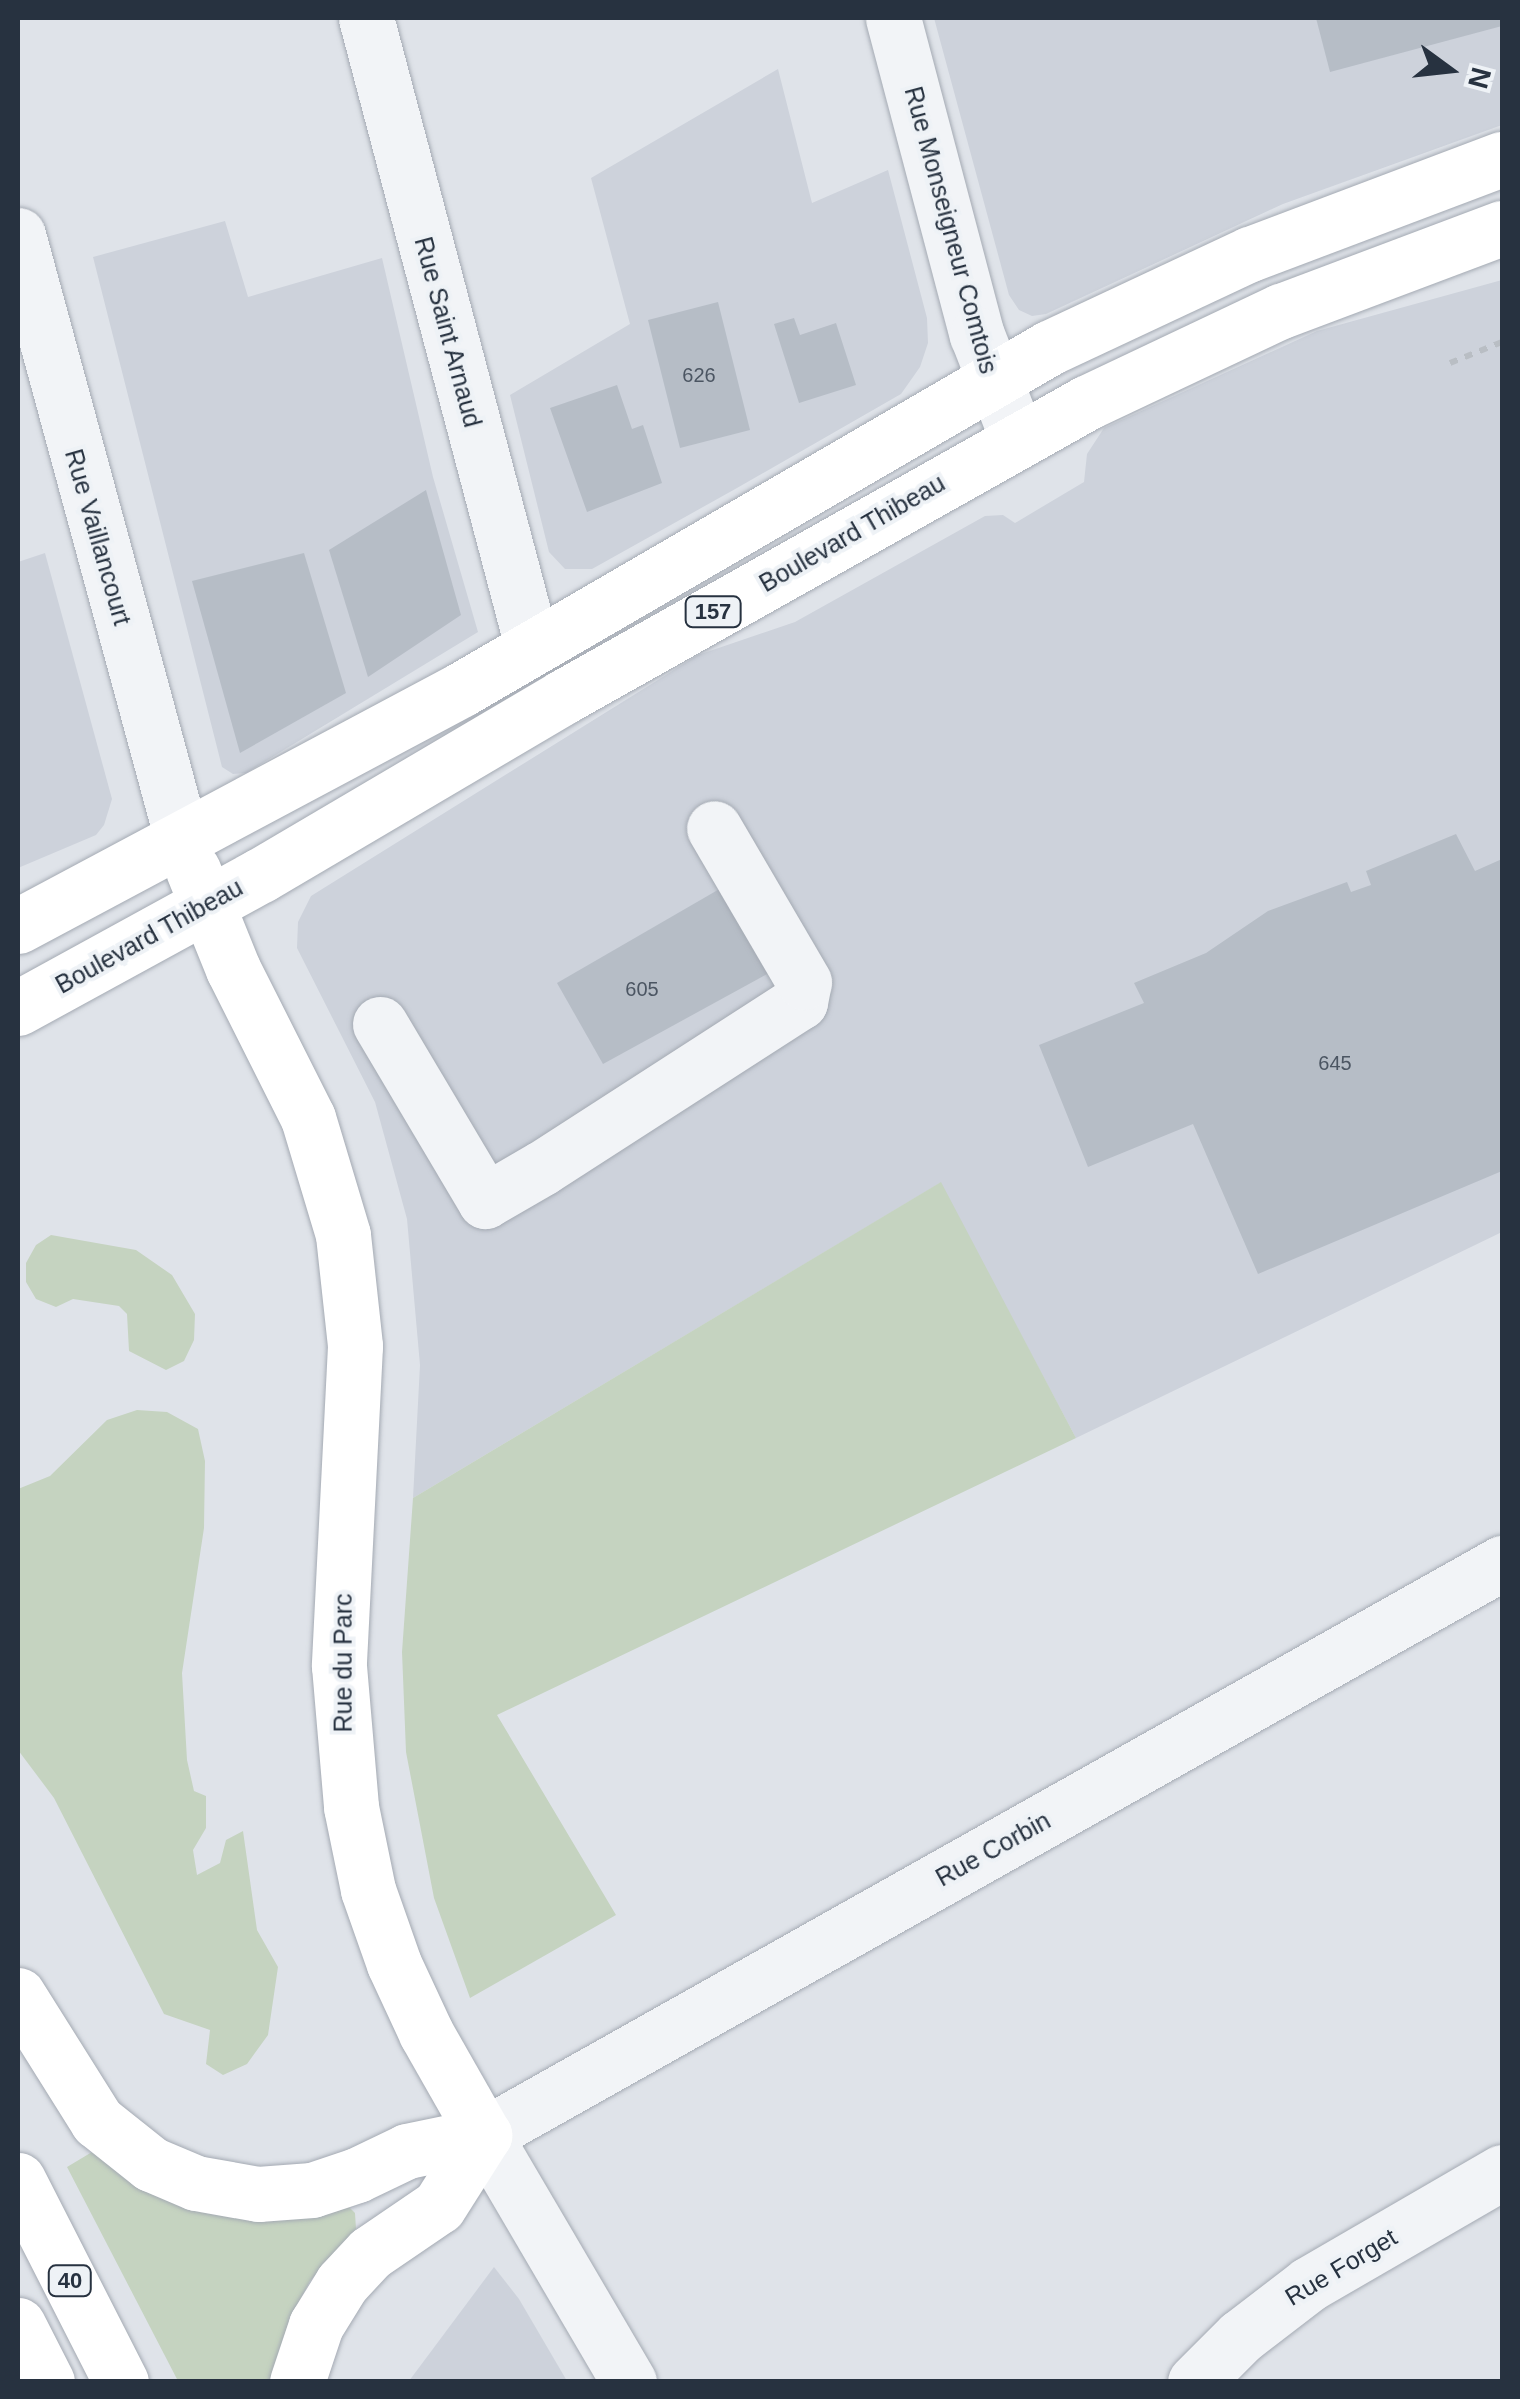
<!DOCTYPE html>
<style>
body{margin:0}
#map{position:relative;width:1520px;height:2399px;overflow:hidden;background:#dfe3e9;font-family:Arial,sans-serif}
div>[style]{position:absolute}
.built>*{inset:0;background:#cdd2db}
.green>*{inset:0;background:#c5d3c0}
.building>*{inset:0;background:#b6bdc6}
.path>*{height:6px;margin-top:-3px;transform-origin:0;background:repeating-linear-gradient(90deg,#b9bec4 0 8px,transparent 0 16px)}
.roads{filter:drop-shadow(0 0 2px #a4aab3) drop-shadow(0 0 2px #a4aab3)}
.minor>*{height:55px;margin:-27.5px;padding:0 27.5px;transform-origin:27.5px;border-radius:27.5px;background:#f2f4f7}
.major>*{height:55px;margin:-27.5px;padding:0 27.5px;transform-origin:27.5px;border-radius:27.5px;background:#fff}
.highway>*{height:55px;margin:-27.5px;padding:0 27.5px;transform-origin:27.5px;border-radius:27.5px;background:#fff}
span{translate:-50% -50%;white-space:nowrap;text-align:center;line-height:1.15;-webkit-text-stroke:8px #eef2f6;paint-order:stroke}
.number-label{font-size:20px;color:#4b5562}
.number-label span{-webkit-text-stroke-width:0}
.shield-label span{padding:2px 8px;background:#eef2f6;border:2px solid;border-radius:8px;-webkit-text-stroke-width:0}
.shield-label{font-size:22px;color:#273240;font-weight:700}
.street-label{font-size:25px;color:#273240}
.frame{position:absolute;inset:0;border:20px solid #273240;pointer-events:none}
.north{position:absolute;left:1400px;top:20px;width:100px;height:100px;-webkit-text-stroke:8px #eef2f6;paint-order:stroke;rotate:105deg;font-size:28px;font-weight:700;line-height:40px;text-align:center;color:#273240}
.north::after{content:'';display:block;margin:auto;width:35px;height:45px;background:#273240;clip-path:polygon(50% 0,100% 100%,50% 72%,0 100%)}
</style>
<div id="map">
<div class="built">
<div style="clip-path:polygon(934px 18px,1502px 18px,1502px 125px,1283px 204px,1046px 314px,1032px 316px,1019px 310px,1009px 295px)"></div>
<div style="clip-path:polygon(778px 69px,812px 203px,888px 170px,927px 318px,928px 343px,920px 367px,901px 394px,737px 488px,592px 569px,565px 569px,549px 552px,510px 395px,630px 324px,591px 178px)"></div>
<div style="clip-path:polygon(225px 221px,248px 297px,382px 258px,433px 477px,478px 632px,246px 773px,233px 774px,222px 767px,93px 257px)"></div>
<div style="clip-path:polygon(1502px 280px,1502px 1232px,1076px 1438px,940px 1183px,413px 1498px,420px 1365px,407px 1219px,375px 1102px,297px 948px,298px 922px,311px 896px,698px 655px,795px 622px,985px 516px,1003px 515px,1015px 523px,1084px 482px,1087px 454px,1104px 428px,1317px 331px)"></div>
<div style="clip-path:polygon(45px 553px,112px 799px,104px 825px,96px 835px,18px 868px,18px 562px)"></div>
<div style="clip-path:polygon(494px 2267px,519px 2299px,567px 2381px,409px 2381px)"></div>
</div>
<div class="green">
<div style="clip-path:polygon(941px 1182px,1076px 1438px,497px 1715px,616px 1915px,470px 1998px,434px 1898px,406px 1752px,402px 1652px,413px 1498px)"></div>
<div style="clip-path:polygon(51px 1235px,136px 1250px,172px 1275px,195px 1314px,194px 1340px,184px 1361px,166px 1370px,129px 1351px,127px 1314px,119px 1306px,73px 1299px,56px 1307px,36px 1299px,26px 1282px,26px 1263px,36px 1245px)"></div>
<div style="clip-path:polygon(137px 1410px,167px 1412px,198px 1429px,205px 1461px,204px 1528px,182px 1673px,187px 1760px,194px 1791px,206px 1796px,206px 1828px,193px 1850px,197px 1875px,220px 1863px,226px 1840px,243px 1831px,257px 1930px,278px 1967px,268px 2035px,247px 2064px,223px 2075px,206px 2064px,210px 2030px,164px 2014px,54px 1798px,18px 1750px,18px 1489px,50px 1476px,107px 1420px)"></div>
<div style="clip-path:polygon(102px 2146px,347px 2205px,355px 2213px,356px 2229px,310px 2281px,291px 2317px,271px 2381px,178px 2381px,67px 2167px)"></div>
</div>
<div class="building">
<div style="clip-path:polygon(1316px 18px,1502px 18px,1502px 26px,1330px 72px)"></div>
<div style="clip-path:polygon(718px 302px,750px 430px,680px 448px,648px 320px)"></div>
<div style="clip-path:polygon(794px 318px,800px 335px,836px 323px,856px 385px,799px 403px,774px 324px)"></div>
<div style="clip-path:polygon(617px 385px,632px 429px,643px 425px,662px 483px,587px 512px,550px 408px)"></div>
<div style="clip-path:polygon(426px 490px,461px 615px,368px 677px,329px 550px)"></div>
<div style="clip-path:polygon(304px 553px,346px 693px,240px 753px,192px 581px)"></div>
<div style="clip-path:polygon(1456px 834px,1475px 871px,1502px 859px,1502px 1171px,1258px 1274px,1193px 1124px,1088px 1167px,1039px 1045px,1144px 1003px,1134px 983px,1206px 953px,1268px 911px,1347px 882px,1351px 892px,1371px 885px,1366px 871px)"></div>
<div style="clip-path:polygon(742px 876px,789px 962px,603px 1064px,557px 983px)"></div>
</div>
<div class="path">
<div style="left:1450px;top:363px;width:56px;rotate:-22deg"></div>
</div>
<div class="roads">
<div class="minor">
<div style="left:366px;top:18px;width:650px;rotate:75.19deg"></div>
<div style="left:893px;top:18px;width:328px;rotate:75.2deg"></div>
<div style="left:977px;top:335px;width:113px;rotate:68.7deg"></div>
<div style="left:18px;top:235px;width:626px;rotate:74.81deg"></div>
<div style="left:380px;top:1024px;width:206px;rotate:59.3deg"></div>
<div style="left:485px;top:1201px;width:66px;rotate:-30.1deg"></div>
<div style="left:542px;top:1168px;width:307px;rotate:-32.8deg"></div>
<div style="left:800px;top:1002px;width:20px;rotate:-79deg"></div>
<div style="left:804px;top:982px;width:178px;rotate:-120.3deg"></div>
<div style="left:629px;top:2382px;width:286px;rotate:-120.4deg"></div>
<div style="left:484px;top:2135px;width:1168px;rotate:-29.33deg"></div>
<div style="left:1195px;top:2382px;width:64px;rotate:-45deg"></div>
<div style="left:1240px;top:2337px;width:87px;rotate:-37.5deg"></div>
<div style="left:1309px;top:2284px;width:223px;rotate:-30.1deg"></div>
</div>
<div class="major">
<div style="left:193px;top:870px;width:107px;rotate:68deg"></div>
<div style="left:233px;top:969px;width:167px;rotate:63.3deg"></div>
<div style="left:308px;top:1118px;width:122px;rotate:73.3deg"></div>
<div style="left:343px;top:1235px;width:112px;rotate:83.8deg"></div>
<div style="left:355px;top:1346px;width:320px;rotate:92.9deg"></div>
<div style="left:339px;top:1666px;width:142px;rotate:85.1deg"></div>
<div style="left:351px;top:1807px;width:85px;rotate:78.4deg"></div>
<div style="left:368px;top:1890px;width:78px;rotate:70.6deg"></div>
<div style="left:394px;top:1964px;width:76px;rotate:65.1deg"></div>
<div style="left:426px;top:2033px;width:117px;rotate:60.4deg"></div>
<div style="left:18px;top:926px;width:503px;rotate:-28.09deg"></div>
<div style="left:462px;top:689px;width:679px;rotate:-30.15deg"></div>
<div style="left:1049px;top:348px;width:222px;rotate:-25.1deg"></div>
<div style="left:1250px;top:254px;width:269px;rotate:-20.7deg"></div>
<div style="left:18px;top:1008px;width:277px;rotate:-28.7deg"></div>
<div style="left:261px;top:875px;width:351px;rotate:-30.5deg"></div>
<div style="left:563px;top:697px;width:600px;rotate:-29.34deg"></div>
<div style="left:1086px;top:403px;width:216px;rotate:-25.3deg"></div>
<div style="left:1281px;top:311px;width:236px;rotate:-20.6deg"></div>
</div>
<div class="highway">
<div style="left:18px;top:1995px;width:149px;rotate:57.9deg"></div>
<div style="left:97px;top:2121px;width:69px;rotate:38.5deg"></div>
<div style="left:151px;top:2164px;width:49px;rotate:22.9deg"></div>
<div style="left:196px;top:2183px;width:63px;rotate:10.1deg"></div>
<div style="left:258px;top:2194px;width:54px;rotate:-4.2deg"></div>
<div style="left:312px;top:2190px;width:47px;rotate:-18.4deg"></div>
<div style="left:357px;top:2175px;width:55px;rotate:-25.6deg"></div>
<div style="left:407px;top:2151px;width:79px;rotate:-11.7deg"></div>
<div style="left:18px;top:2180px;width:227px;rotate:63deg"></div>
<div style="left:18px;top:2325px;width:64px;rotate:63deg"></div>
<div style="left:297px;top:2382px;width:60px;rotate:-71.6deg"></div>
<div style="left:316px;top:2325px;width:49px;rotate:-58.2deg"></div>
<div style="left:342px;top:2283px;width:41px;rotate:-47deg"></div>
<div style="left:370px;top:2253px;width:83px;rotate:-34.3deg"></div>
<div style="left:439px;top:2206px;width:84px;rotate:-57.6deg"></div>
</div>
</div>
<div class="number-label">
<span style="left:699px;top:375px">626</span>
<span style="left:642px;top:989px">605</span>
<span style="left:1335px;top:1063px">645</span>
</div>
<div class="shield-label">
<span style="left:713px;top:612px">157</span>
<span style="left:70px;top:2281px">40</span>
</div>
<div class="street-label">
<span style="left:951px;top:230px;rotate:75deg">Rue Monseigneur Comtois</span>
<span style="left:448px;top:332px;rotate:75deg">Rue Saint Arnaud</span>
<span style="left:852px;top:533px;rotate:-30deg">Boulevard Thibeau</span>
<span style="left:98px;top:537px;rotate:74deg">Rue Vaillancourt</span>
<span style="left:149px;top:936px;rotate:-29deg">Boulevard Thibeau</span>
<span style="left:343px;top:1663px;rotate:-90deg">Rue du Parc</span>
<span style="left:993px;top:1849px;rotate:-29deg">Rue Corbin</span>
<span style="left:1341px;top:2267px;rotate:-31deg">Rue Forget</span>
</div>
<div class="frame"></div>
<div class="north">N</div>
</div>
